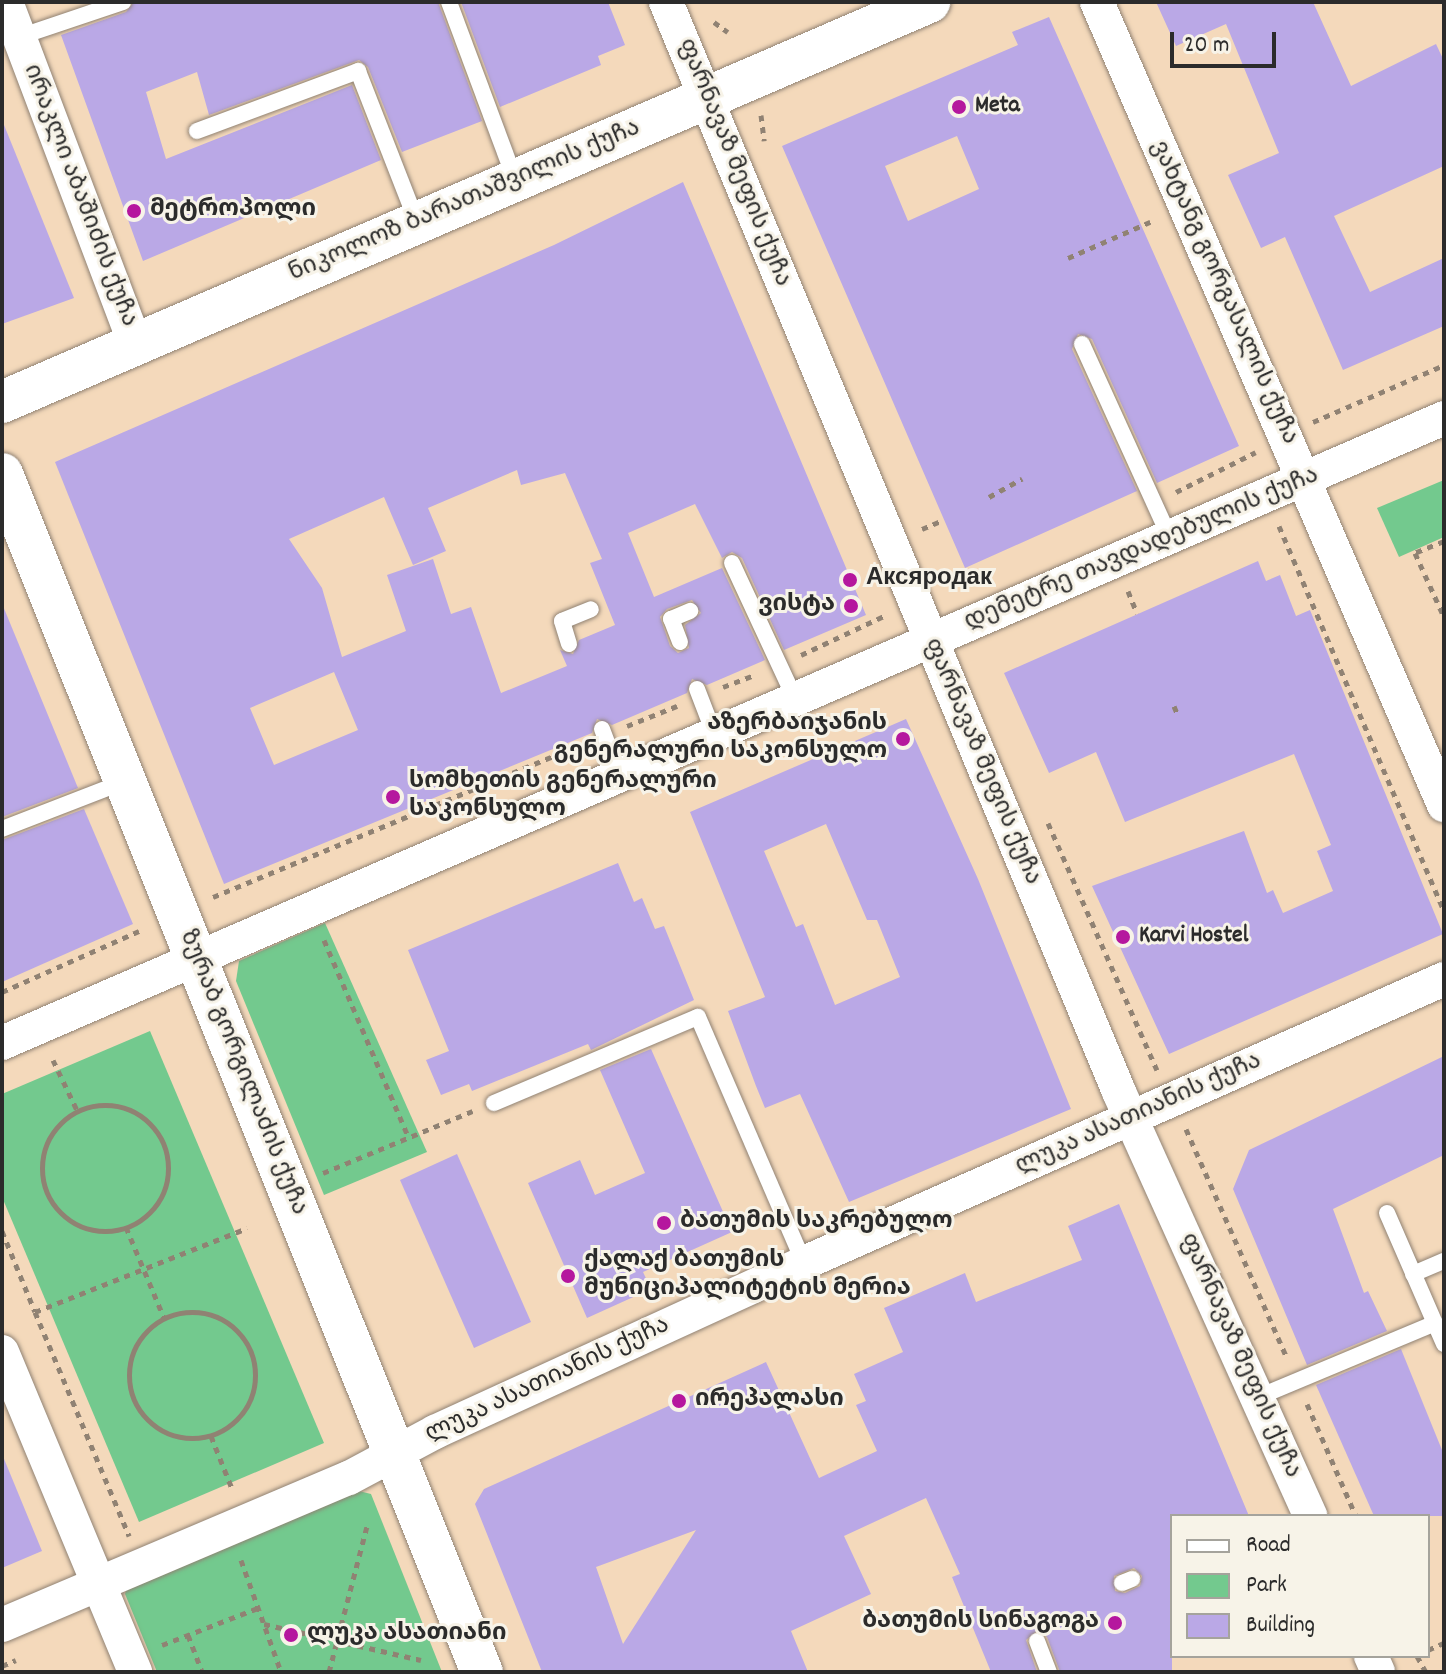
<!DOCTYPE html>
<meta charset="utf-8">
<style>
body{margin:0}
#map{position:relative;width:1446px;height:1674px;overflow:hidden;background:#f4d9bb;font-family:Dekko,"Noto Sans Georgian",sans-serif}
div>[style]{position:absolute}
.green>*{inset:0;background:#73c98e}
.building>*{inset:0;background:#baa8e6}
.path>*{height:5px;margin-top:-2.5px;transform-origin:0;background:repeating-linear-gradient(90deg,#908273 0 6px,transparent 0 12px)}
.path>.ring{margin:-2.5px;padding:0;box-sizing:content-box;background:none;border:5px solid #908273;border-radius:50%}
.roads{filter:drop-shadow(0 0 2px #908273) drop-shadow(0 0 2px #908273)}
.service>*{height:16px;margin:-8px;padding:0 8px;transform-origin:8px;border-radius:8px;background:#fff}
.minor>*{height:34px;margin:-17px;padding:0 17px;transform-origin:17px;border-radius:17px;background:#fff}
.tertiary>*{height:42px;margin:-21px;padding:0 21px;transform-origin:21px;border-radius:21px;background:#fff}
.dots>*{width:22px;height:22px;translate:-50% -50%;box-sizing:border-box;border:4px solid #f7f3e8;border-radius:50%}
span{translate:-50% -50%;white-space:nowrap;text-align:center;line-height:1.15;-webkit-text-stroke:6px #f7f3e8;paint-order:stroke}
.poi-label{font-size:24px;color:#2b2b2b;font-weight:700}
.left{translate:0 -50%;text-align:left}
.right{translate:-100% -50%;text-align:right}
.street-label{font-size:24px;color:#2b2b2b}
.frame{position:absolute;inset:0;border:4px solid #2b2b2b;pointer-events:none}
.legend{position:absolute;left:1170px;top:1514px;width:260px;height:144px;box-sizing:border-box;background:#f7f3e8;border:2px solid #a5a39c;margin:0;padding:10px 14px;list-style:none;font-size:24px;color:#2b2b2b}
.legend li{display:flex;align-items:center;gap:16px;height:40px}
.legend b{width:40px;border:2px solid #a5a39c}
.scale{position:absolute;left:1170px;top:32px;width:106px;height:36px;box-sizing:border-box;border:4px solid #2b2b2b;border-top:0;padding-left:10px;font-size:24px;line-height:28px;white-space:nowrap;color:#2b2b2b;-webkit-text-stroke:6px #f7f3e8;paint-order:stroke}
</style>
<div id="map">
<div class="green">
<div style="clip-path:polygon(1444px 480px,1444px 537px,1399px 557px,1377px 508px)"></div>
<div style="clip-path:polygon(325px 923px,427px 1152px,324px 1195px,236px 981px,239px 961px)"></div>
<div style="clip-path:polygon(150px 1031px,324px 1443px,139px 1522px,2px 1197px,2px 1094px)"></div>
<div style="clip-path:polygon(355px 1490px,371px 1494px,375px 1504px,442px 1672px,157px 1672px,125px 1594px,128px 1583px)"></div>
</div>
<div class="building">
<div style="clip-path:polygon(134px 2px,438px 2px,482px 121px,402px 152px,368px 67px,359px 60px,209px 115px,197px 72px,146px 92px,166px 159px,352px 85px,381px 160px,143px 261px,61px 35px,126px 12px)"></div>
<div style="clip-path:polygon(461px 2px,608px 2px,625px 45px,598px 56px,601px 65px,500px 107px)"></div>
<div style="clip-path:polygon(1156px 2px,1313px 2px,1351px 86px,1436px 44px,1444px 61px,1444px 166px,1334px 216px,1370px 292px,1444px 258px,1444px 326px,1343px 370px,1285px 237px,1261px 248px,1228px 175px,1279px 153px,1226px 24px,1176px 46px)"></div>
<div style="clip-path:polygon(evenodd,1049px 17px,1239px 446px,1157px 483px,1092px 339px,1078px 334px,1072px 349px,1137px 491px,965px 568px,782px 146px,1018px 45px,1012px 32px,1049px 17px,957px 136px,979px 189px,908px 221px,885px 166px,957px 136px)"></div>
<div style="clip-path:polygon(2px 120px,74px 298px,2px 324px)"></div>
<div style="clip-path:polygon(evenodd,683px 182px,866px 615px,784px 650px,742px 558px,732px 552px,722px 558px,695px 504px,628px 533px,654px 597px,722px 568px,765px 660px,707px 685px,692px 679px,687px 693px,612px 725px,597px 719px,592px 733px,224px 884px,55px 462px,554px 245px,683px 182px,517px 470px,521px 485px,565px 473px,602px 559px,590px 563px,615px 625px,579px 640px,573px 654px,560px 650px,567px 666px,501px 693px,471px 607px,451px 614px,433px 559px,387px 575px,406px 631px,342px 657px,322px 588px,289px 539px,384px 497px,413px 565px,446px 551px,428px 508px,517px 470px,683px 182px,692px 600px,701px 613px,685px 625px,689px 648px,678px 653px,670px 646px,660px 617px,667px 609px,692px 600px,683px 182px,334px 672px,358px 730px,274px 765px,250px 708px,334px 672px)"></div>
<div style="clip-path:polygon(1258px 561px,1266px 581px,1280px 575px,1296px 616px,1310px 610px,1443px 934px,1169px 1054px,1092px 886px,1244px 831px,1267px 893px,1273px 890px,1283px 913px,1333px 891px,1317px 851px,1331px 845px,1294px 754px,1125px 822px,1096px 752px,1049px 773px,1004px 673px)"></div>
<div style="clip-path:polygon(3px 606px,78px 788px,2px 817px,2px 607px)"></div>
<div style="clip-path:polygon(evenodd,906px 719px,978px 879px,1071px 1109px,849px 1202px,800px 1094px,765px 1108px,756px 1086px,728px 1011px,765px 997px,690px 812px,906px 719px,826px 824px,867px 920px,877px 920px,900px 977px,835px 1005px,803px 924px,796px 927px,764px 851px,826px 824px)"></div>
<div style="clip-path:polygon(84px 809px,133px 924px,2px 982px,2px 840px)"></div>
<div style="clip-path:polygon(618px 863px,634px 902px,642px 898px,655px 929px,664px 926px,694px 1000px,591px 1050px,588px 1044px,472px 1091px,469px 1084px,441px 1095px,426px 1060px,449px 1051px,408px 950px)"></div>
<div style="clip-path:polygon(651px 1049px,732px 1232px,643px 1272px,651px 1289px,587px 1318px,528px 1183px,580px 1160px,595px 1195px,645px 1173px,600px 1070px)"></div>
<div style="clip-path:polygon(1444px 1056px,1444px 1155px,1333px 1209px,1364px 1293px,1368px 1291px,1387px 1331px,1307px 1365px,1233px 1189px,1249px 1150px)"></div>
<div style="clip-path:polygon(457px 1154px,531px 1322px,474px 1348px,400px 1180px)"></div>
<div style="clip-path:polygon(evenodd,1119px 1204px,1249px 1516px,1172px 1516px,1172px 1672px,1060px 1672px,1047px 1637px,1038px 1630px,1026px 1640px,1037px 1672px,991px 1672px,952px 1577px,960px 1574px,926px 1498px,844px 1536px,871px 1594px,791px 1631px,808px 1672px,542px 1672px,475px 1504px,484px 1489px,766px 1362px,819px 1478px,877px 1451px,856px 1405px,866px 1401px,854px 1374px,903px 1352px,884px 1308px,965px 1273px,976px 1302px,1082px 1260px,1068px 1226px,1119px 1204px,696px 1530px,623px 1644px,596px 1567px,696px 1530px,1119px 1204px,1134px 1568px,1142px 1576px,1140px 1586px,1125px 1593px,1115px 1591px,1114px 1576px,1134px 1568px)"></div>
<div style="clip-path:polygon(1401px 1349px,1444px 1455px,1444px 1516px,1374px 1516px,1316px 1385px)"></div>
<div style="clip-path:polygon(2px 1454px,42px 1551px,2px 1568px)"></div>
</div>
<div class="path">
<div style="left:714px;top:22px;width:17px;rotate:36deg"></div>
<div style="left:761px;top:115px;width:26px;rotate:83deg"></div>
<div style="left:1068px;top:258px;width:90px;rotate:-23.7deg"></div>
<div style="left:1313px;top:422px;width:143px;rotate:-23.5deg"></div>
<div style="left:1176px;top:492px;width:89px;rotate:-26.6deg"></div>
<div style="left:989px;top:497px;width:38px;rotate:-29deg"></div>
<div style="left:1279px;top:526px;width:419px;rotate:66.8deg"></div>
<div style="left:922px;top:529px;width:23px;rotate:-23deg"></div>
<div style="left:1444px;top:541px;width:31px;rotate:158deg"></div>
<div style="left:1415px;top:553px;width:70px;rotate:65.6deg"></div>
<div style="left:1128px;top:591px;width:24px;rotate:68deg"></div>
<div style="left:801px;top:655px;width:94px;rotate:-25.2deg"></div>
<div style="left:723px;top:687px;width:34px;rotate:-21deg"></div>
<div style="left:1174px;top:706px;width:8px;rotate:67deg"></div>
<div style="left:627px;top:726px;width:54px;rotate:-21.8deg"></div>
<div style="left:1048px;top:823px;width:270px;rotate:66.2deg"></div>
<div style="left:213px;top:897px;width:397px;rotate:-22.5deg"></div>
<div style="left:324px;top:940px;width:215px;rotate:66.8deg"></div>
<div style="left:2px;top:992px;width:150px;rotate:-24deg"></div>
<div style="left:53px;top:1060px;width:55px;rotate:64.4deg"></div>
<div class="ring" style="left:42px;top:1105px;width:121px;height:121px"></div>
<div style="left:1186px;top:1129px;width:250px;rotate:66.2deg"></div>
<div style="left:323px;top:1173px;width:162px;rotate:-22.5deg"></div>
<div style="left:126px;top:1227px;width:99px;rotate:67.3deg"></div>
<div style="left:2px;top:1231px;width:87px;rotate:67.8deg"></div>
<div style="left:35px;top:1312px;width:228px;rotate:-21.6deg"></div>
<div class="ring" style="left:129px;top:1312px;width:121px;height:121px"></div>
<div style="left:35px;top:1312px;width:243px;rotate:67.2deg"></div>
<div style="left:1307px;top:1404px;width:122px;rotate:66.4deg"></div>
<div style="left:211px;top:1436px;width:59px;rotate:68.2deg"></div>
<div style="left:241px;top:1560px;width:119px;rotate:70.3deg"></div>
<div style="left:264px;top:1624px;width:161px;rotate:12.9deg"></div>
<div style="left:188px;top:1635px;width:40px;rotate:69deg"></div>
<div style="left:162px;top:1645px;width:103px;rotate:-21.1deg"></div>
<div style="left:1428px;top:1650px;width:17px;rotate:-24deg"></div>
<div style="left:1417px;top:1656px;width:18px;rotate:61deg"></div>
<div style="left:2px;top:1666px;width:15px;rotate:-23deg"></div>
<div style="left:329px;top:1672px;width:155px;rotate:-75.4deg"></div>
</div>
<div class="roads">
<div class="service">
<div style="left:449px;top:2px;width:189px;rotate:69.6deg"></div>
<div style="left:19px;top:37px;width:110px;rotate:-18.6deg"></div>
<div style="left:197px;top:131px;width:172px;rotate:-20.4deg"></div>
<div style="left:358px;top:71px;width:162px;rotate:68.7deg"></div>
<div style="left:1082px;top:344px;width:213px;rotate:65.6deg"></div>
<div style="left:732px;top:563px;width:152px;rotate:65.1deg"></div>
<div style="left:680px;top:642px;width:25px;rotate:-111deg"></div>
<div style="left:671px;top:619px;width:21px;rotate:-23deg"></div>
<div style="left:569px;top:644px;width:24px;rotate:-107deg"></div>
<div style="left:562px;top:621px;width:31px;rotate:-22deg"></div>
<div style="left:697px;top:689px;width:50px;rotate:69deg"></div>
<div style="left:602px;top:729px;width:51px;rotate:69.4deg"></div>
<div style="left:2px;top:829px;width:130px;rotate:-21.2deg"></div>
<div style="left:494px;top:1103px;width:221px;rotate:-22.9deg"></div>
<div style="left:698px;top:1017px;width:268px;rotate:66.7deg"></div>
<div style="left:1387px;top:1213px;width:143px;rotate:66.5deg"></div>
<div style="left:1413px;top:1274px;width:34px;rotate:-23deg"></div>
<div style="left:1256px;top:1398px;width:194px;rotate:-22.7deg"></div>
<div style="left:1122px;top:1583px;width:11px;rotate:-22deg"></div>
<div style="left:1037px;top:1641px;width:33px;rotate:69deg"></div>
</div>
<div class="minor">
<div style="left:6px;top:2px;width:366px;rotate:69.3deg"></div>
<div style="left:666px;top:2px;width:1180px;rotate:67.43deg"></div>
<div style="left:1119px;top:1092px;width:465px;rotate:65.7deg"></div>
<div style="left:1097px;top:2px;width:875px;rotate:66.63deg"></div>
<div style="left:2px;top:1043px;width:1572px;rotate:-23.43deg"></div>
<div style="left:2px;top:1352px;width:347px;rotate:67.4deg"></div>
<div style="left:2px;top:1625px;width:377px;rotate:-23deg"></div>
<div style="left:349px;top:1478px;width:98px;rotate:-28.1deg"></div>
<div style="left:435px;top:1432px;width:406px;rotate:-24.6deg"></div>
<div style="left:804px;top:1263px;width:700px;rotate:-23.93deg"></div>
<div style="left:1371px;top:1656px;width:17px;rotate:66deg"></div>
</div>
<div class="tertiary">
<div style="left:2px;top:402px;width:1010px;rotate:-23.34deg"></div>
<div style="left:2px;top:474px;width:1291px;rotate:68.17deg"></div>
</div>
</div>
<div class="dots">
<div style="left:959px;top:107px;background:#b5179e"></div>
<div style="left:134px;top:211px;background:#b5179e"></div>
<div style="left:850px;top:580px;background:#b5179e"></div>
<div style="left:851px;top:606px;background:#b5179e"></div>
<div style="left:903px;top:739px;background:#b5179e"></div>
<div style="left:393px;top:797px;background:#b5179e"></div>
<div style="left:1123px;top:937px;background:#b5179e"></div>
<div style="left:664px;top:1223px;background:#b5179e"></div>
<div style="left:568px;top:1276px;background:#b5179e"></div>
<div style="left:679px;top:1401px;background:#b5179e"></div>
<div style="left:1115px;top:1623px;background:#b5179e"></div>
<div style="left:291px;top:1635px;background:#b5179e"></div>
</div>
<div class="poi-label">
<span class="left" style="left:975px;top:107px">Meta</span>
<span class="left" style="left:150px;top:211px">მეტროპოლი</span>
<span class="left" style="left:866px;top:580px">Аксяродак</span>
<span class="right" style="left:835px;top:606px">ვისტა</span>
<span class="right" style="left:887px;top:739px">აზერბაიჯანის<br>გენერალური საკონსულო</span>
<span class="left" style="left:409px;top:797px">სომხეთის გენერალური<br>საკონსულო</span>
<span class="left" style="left:1139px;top:937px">Karvi Hostel</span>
<span class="left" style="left:680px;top:1223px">ბათუმის საკრებულო</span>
<span class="left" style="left:584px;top:1276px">ქალაქ ბათუმის<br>მუნიციპალიტეტის მერია</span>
<span class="left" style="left:695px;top:1401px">ირეპალასი</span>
<span class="right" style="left:1099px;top:1623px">ბათუმის სინაგოგა</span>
<span class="left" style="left:307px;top:1635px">ლუკა ასათიანი</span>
</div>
<div class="street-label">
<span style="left:733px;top:163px;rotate:68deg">ფარნავაზ მეფის ქუჩა</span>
<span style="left:79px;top:196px;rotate:69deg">ირაკლი აბაშიძის ქუჩა</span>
<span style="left:465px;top:202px;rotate:-23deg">ნიკოლოზ ბარათაშვილის ქუჩა</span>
<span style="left:1223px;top:293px;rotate:66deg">ვახტანგ გორგასალის ქუჩა</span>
<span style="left:1142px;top:550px;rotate:-23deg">დემეტრე თავდადებულის ქუჩა</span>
<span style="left:981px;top:762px;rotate:67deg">ფარნავაზ მეფის ქუჩა</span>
<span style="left:242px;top:1073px;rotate:68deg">ზურაბ გორგილაძის ქუჩა</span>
<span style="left:1139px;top:1115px;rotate:-24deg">ლუკა ასათიანის ქუჩა</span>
<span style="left:1239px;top:1356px;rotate:66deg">ფარნავაზ მეფის ქუჩა</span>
<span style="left:548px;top:1381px;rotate:-25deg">ლუკა ასათიანის ქუჩა</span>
</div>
<div class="frame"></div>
<ul class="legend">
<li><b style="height:10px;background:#fff"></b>Road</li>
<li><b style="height:22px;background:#73c98e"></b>Park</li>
<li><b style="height:22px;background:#baa8e6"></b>Building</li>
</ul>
<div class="scale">20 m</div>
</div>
